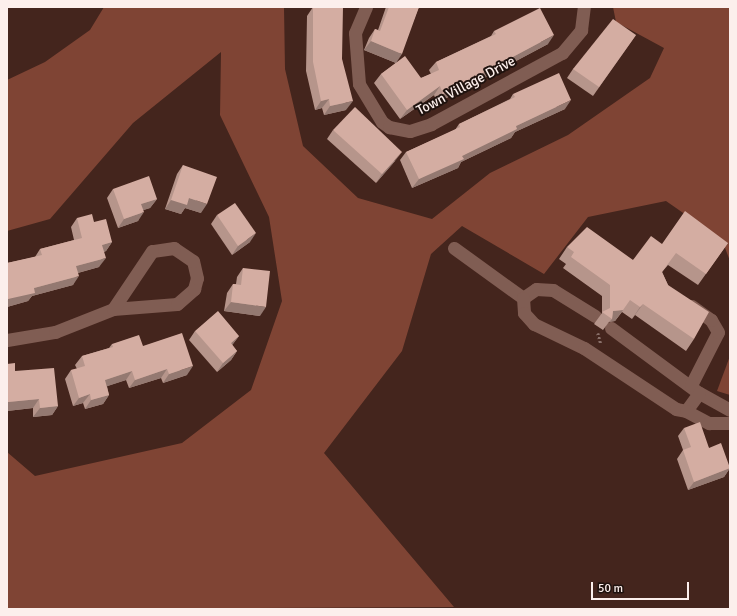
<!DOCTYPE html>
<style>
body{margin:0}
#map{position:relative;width:737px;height:616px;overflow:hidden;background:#44251d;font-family:Signika,sans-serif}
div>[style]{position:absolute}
.forest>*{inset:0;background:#7f4434}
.path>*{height:2.5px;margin-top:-1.25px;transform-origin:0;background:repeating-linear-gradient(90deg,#89706a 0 2px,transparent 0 4px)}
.minor>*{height:13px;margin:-6.5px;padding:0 6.5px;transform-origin:6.5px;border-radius:6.5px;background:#805d53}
.wall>*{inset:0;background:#b6958b}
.shaded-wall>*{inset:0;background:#947971}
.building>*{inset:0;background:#d4ada2}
span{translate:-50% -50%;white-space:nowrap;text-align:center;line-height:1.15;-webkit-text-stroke:4px #20130f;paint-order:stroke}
.street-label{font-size:14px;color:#fcefec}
.frame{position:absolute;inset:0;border:8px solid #fcefec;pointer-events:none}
.scale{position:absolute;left:591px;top:582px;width:98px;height:18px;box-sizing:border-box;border:2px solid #fcefec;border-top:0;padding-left:5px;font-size:12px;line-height:14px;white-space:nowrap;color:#fcefec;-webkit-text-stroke:3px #20130f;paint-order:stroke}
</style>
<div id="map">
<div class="forest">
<div style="clip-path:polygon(104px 7px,284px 7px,285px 69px,303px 146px,358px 198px,432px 219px,490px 173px,568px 135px,650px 78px,664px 48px,616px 22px,613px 7px,730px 7px,730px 261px,722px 240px,666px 201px,588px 217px,544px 274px,462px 226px,431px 254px,402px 351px,324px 453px,454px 607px,7px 609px,7px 452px,35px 476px,182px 443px,251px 390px,282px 301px,269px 217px,220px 115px,221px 52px,133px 123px,50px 219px,7px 231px,7px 80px,45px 62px,90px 30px)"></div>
<div style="clip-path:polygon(730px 356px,730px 395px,717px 391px)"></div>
</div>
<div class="path">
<div style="left:598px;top:333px;width:11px;rotate:75deg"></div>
</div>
<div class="minor">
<div style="left:366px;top:7px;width:28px;rotate:113deg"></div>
<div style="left:355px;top:33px;width:51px;rotate:85.5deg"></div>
<div style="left:359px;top:84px;width:44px;rotate:58.8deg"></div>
<div style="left:382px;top:122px;width:9px;rotate:36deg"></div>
<div style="left:389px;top:127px;width:21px;rotate:11deg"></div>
<div style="left:410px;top:131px;width:22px;rotate:-18deg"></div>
<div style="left:431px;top:124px;width:149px;rotate:-28.5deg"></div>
<div style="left:562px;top:53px;width:30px;rotate:-50deg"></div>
<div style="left:581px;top:30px;width:23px;rotate:-83deg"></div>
<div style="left:454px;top:248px;width:85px;rotate:35.9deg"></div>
<div style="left:595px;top:316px;width:49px;rotate:-148.2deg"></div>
<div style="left:553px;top:290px;width:17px;rotate:-177deg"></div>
<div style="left:536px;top:289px;width:16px;rotate:145deg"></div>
<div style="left:523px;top:298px;width:15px;rotate:86deg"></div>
<div style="left:524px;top:313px;width:15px;rotate:48deg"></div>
<div style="left:534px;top:324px;width:55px;rotate:25.6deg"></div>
<div style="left:584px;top:348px;width:110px;rotate:33.5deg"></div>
<div style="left:676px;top:409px;width:10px;rotate:11deg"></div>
<div style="left:611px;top:328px;width:109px;rotate:36.5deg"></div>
<div style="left:7px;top:340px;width:49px;rotate:-9.5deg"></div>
<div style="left:55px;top:332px;width:62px;rotate:-21.6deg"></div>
<div style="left:113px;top:309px;width:64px;rotate:-4.5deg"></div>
<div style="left:177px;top:304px;width:23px;rotate:-41deg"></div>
<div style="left:194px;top:289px;width:11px;rotate:-75deg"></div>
<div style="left:197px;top:278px;width:17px;rotate:-103deg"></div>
<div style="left:193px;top:261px;width:23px;rotate:-146deg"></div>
<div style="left:174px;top:248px;width:22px;rotate:172deg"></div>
<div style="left:152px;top:251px;width:70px;rotate:123.9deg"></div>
<div style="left:691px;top:385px;width:59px;rotate:-63deg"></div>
<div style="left:718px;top:332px;width:14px;rotate:-120deg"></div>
<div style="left:711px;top:320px;width:24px;rotate:-144deg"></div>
<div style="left:730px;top:410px;width:35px;rotate:-151deg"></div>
<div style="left:699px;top:393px;width:22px;rotate:126deg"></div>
<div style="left:686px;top:411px;width:26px;rotate:28deg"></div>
<div style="left:709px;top:423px;width:21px"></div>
</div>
<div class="wall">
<div style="clip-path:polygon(313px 7px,342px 59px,346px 110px,324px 115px,322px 108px,315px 110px,306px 71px,307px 16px)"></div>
<div style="clip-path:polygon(386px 7px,419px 7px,396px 63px,421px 78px,431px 74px,429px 70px,436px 62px,491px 36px,494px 31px,548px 44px,437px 103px,434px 95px,400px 119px,374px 83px,381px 74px,396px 63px,364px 50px,369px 38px,375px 29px,378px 30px)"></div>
<div style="clip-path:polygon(636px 35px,593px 96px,567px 78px,573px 69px)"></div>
<div style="clip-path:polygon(513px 94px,565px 109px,515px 132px,511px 138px,461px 162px,458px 168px,412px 188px,400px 160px,406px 152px,455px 130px,459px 124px,510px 99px)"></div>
<div style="clip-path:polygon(333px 130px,395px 161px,376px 183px,327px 139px)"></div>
<div style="clip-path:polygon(183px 165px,201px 213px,185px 208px,181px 214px,165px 209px,177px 174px)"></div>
<div style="clip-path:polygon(113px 189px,157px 199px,150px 208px,143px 210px,138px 221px,118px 228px,107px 198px)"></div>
<div style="clip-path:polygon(217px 215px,250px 242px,232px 255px,211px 224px)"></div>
<div style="clip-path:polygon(77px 218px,94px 222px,112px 242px,106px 251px,104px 252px,99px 267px,78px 273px,73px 285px,32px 296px,28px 301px,7px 307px,7px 263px,35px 257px,40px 249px,74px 240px,71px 227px)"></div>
<div style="clip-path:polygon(728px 243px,698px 285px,668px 265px,662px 272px,668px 285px,694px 339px,686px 351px,635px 315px,632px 319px,622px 312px,615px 321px,609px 322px,603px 330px,594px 324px,602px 313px,602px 296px,563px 268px,566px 264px,559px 259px,567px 247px,633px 260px,662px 244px)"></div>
<div style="clip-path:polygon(243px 268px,260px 316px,224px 311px,227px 293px,233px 284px,236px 284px,237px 277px)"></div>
<div style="clip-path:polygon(195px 331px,239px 336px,232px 345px,237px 351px,231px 360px,217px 372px,189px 340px)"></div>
<div style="clip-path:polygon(112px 344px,143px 346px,187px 375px,163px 383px,161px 378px,129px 388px,126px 380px,107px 386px,109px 395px,103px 404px,85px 409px,83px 403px,73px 406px,65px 379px,71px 370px,77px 369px,75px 365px,82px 356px,109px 348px)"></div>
<div style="clip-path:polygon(7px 364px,58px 406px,52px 415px,33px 417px,33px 408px,7px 411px)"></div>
<div style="clip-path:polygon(684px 428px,709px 448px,730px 468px,724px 477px,688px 490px,677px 459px,683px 450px,678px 436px)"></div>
</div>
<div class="shaded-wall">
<div style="clip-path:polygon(554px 35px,548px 44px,437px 103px,443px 94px)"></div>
<div style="clip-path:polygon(371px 41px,402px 54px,396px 63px,364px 50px)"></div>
<div style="clip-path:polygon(440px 86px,434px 95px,400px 119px,407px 110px)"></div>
<div style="clip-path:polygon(329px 99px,322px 108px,315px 110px,321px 101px)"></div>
<div style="clip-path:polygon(571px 100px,565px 109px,515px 132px,511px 138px,461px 162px,458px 168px,412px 188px,419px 179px,462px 156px,516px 126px)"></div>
<div style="clip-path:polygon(353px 101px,346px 110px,324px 115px,330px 106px)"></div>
<div style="clip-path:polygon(402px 152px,395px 161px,376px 183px,382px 174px)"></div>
<div style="clip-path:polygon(189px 198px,207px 204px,201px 213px,185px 208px,181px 214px,165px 209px,171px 200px)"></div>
<div style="clip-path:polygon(157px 199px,150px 208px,135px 213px,141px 204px)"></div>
<div style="clip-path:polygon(144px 212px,138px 221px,118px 228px,124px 219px)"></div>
<div style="clip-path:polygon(256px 233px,250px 242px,232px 255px,238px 246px)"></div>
<div style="clip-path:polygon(112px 242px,106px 251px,96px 254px,102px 245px)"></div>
<div style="clip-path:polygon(106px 258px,99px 267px,70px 275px,76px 266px)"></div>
<div style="clip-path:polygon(79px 276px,73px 285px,32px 296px,28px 301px,7px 307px,7px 300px,8px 299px,34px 288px)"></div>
<div style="clip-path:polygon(231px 302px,266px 307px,260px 316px,224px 311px)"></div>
<div style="clip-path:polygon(643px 304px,635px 315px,632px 319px,640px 307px)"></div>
<div style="clip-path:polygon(623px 310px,615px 321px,609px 322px,612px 319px,613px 311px)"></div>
<div style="clip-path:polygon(239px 336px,233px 344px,224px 352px,231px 343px)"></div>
<div style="clip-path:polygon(237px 351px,231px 360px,217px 372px,223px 363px)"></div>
<div style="clip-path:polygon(193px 366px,187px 375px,163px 383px,169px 374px)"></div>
<div style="clip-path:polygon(167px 369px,161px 378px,129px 388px,135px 380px)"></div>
<div style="clip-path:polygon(132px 371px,126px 380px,99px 389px,105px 380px)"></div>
<div style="clip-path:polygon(90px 394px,83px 403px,73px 406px,79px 398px)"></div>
<div style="clip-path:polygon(109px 395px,103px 404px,85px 409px,91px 400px)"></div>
<div style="clip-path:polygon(39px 399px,33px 408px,7px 411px,7px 403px,8px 402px)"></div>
<div style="clip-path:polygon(58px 406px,52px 415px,33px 417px,40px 408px)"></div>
<div style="clip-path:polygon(730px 468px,724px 477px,688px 490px,694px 482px)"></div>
</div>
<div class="building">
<div style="clip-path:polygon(313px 7px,343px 7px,342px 59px,353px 101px,330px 106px,329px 99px,321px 101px,313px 62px)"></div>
<div style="clip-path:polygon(389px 7px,419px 7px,402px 54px,371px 41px,375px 29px,380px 31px)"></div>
<div style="clip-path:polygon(540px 8px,554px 35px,443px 94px,440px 86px,407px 110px,381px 74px,405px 56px,421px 78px,439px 70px,436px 62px,496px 34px,494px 31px)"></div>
<div style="clip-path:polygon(613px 19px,636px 35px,599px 87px,573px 69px)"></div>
<div style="clip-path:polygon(559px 73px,571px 100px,516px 126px,517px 129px,462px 156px,464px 159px,419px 179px,406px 152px,460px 127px,459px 124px,515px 97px,513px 94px)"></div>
<div style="clip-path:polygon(355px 107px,402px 152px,382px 174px,333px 130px)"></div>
<div style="clip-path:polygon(183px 165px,217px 177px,207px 204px,189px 198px,187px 205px,171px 200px)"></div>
<div style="clip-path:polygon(149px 176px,157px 199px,141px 204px,144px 212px,124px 219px,113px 189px)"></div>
<div style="clip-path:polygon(235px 203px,256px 233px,238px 246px,217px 215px)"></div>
<div style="clip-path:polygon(685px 211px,728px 243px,706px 274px,676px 253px,662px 272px,668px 285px,709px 312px,694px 339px,643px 304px,640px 307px,630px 300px,623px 310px,613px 311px,612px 319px,602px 312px,610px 308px,610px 285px,571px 257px,574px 252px,567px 247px,587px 227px,633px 260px,651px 236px,662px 244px)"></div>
<div style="clip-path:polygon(92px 214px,94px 222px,106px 219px,112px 242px,102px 245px,106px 258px,76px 266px,79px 276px,34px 288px,35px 293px,8px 299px,7px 296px,7px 263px,42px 255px,40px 249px,82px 238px,77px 218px)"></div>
<div style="clip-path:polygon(243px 268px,270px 271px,266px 307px,231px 302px,233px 284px,241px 285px)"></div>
<div style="clip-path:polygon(218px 311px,239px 336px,231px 343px,237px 351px,223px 363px,195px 331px)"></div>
<div style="clip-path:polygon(182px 333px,193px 366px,169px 374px,167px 369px,135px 380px,132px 371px,105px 380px,109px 395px,91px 400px,90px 394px,79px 398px,71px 370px,85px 366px,82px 356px,113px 347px,112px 344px,139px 335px,143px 346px)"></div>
<div style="clip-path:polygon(15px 363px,15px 371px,54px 368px,58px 406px,40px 408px,39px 399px,8px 402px,7px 398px,7px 364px)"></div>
<div style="clip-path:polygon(700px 422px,709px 448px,721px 443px,730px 468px,694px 482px,683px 450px,691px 447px,684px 428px)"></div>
</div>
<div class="street-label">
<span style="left:466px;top:86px;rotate:-28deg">Town Village Drive</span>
</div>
<div class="frame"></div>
<div class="scale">50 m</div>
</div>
